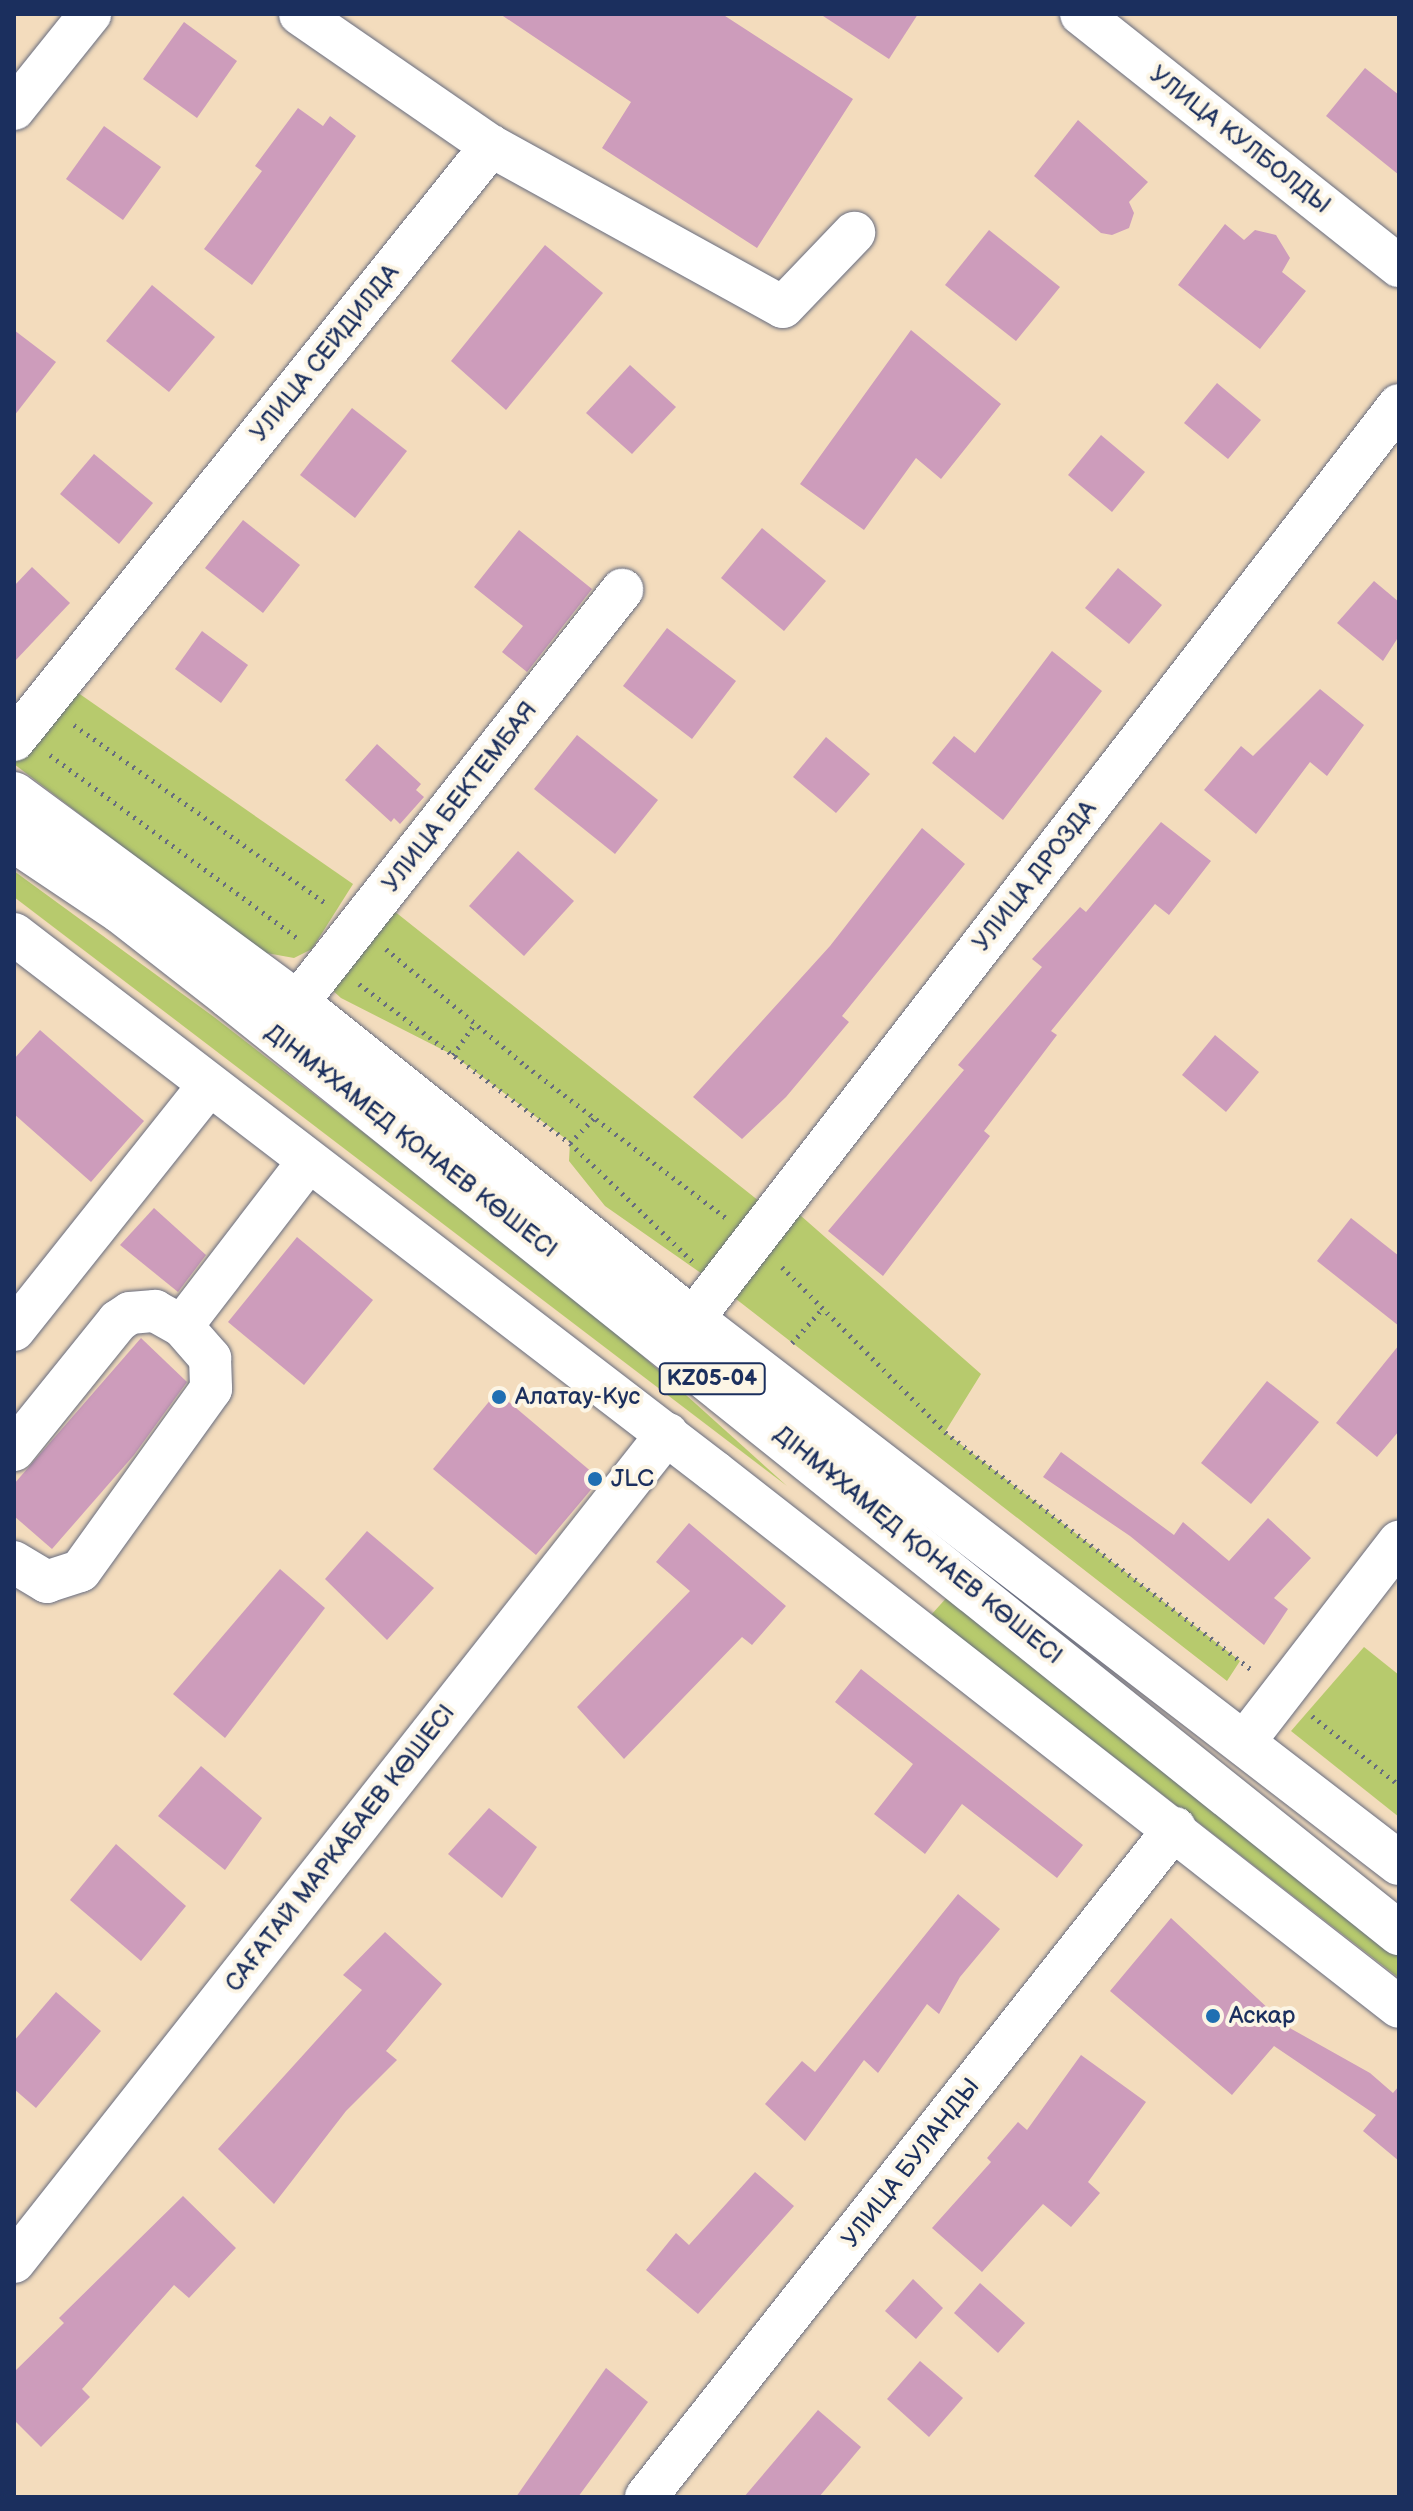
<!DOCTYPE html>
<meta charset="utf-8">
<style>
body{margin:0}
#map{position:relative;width:1413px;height:2511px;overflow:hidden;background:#f3dcbd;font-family:"Balsamiq Sans",sans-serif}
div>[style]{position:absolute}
.green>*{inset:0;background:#b7ca6d}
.building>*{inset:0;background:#cd9cbb}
.path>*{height:5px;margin-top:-2.5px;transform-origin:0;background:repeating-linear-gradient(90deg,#676c7f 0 2px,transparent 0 8px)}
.roads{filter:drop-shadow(0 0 2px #676c7f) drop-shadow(0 0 2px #676c7f)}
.minor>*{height:42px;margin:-21px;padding:0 21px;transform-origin:21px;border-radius:21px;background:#fff}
.major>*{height:44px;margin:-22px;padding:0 22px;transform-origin:22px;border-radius:22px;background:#fff}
.dots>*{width:22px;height:22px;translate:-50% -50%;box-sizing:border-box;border:4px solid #fcf5e5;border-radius:50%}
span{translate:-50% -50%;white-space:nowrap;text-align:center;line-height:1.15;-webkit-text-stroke:8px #fcf5e5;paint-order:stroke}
.shield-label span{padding:2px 6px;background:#fcf5e5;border:2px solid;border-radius:6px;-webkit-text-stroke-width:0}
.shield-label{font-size:22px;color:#1b2f5e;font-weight:700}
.street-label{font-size:24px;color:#1b2f5e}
.poi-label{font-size:24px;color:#1b2f5e}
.left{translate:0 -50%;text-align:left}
.frame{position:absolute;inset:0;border:16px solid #1b2f5e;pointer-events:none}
</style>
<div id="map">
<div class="green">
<div style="clip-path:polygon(61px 681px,353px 884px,312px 949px,294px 958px,261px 952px,14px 764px,14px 740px)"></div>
<div style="clip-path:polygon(14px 871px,214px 1017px,585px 1304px,787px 1486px,14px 897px)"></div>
<div style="clip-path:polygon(379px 899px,774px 1213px,784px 1201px,981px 1374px,945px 1432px,1240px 1661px,1227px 1681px,718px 1285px,605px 1206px,569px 1161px,570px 1142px,453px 1055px,341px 998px,318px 977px)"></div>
<div style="clip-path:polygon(949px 1595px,1399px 1953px,1399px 1978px,931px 1615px)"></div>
<div style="clip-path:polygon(1364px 1647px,1399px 1675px,1399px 1817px,1291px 1731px)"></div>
</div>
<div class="building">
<div style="clip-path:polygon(500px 14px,722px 14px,853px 99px,757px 248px,602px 148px,631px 102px)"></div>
<div style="clip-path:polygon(820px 14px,918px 14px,889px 59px)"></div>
<div style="clip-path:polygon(184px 22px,237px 61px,197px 118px,143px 79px)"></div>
<div style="clip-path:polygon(1365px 68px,1399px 95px,1399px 175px,1326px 116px)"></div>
<div style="clip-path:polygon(298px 108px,323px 126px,330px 116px,356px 136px,252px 285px,204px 249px,262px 171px,255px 166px)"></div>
<div style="clip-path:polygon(1078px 120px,1148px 182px,1129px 202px,1134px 213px,1129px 228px,1112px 235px,1101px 233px,1034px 176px)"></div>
<div style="clip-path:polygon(104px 126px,161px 167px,123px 220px,66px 179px)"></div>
<div style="clip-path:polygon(1225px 224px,1244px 240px,1255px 230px,1276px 235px,1290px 258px,1282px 272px,1306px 291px,1260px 349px,1178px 285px)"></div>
<div style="clip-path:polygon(989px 230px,1060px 287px,1016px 341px,945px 285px)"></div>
<div style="clip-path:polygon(545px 245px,603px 293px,506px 410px,451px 361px)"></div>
<div style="clip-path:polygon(152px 285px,215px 337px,169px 392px,106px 341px)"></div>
<div style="clip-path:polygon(14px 330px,56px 362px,14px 416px)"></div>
<div style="clip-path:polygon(911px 330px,1001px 404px,941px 479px,916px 458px,864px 530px,800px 484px)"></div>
<div style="clip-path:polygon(630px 365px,676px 407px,632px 454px,586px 413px)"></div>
<div style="clip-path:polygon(1217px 383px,1261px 420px,1228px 459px,1184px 423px)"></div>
<div style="clip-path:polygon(352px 408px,407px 451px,355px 518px,300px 475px)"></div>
<div style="clip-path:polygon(1101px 435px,1145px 472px,1112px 512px,1068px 475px)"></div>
<div style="clip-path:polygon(94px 454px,153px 503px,119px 544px,60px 494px)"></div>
<div style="clip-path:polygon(243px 520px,300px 565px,263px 613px,205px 568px)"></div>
<div style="clip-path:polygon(762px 528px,826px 581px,784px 631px,721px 578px)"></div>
<div style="clip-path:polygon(519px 530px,592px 589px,527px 672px,502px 652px,523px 626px,474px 587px)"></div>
<div style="clip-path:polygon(32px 567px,70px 603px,14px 662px,14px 586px)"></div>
<div style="clip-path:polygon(1118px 568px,1162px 605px,1129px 644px,1085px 608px)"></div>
<div style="clip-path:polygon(1374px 581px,1399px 602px,1399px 636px,1383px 661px,1337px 623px)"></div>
<div style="clip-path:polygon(667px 628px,736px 681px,692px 739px,623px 686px)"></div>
<div style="clip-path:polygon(202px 631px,248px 665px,221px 703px,175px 669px)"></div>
<div style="clip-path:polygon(1052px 651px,1102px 691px,1003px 820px,932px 763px,954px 736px,975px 753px)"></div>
<div style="clip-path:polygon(1320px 689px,1364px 725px,1327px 776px,1310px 762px,1256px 834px,1204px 790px,1241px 746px,1253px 756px)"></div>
<div style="clip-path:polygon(577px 735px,658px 800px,615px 854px,534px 789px)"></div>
<div style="clip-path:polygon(826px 737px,870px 774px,836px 813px,793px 777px)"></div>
<div style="clip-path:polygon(377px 744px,421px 784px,416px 790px,424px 797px,400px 824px,394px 818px,391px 822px,345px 780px)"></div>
<div style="clip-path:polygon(1161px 822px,1211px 861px,1169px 915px,1155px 904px,1051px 1031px,1057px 1035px,984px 1131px,990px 1136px,883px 1276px,828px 1231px,964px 1070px,958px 1065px,1042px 967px,1032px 959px,1080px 907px,1086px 912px)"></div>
<div style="clip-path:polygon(922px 828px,965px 864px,842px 1016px,849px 1022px,786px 1097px,742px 1139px,693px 1097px,830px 946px)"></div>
<div style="clip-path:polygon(518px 851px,574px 901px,524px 956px,469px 906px)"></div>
<div style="clip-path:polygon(40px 1030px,144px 1121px,91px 1182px,14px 1114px,14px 1059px)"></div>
<div style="clip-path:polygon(1215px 1035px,1259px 1072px,1226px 1112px,1182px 1075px)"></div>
<div style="clip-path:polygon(154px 1208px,206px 1255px,178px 1292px,120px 1245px)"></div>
<div style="clip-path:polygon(1351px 1218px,1399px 1256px,1399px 1326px,1317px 1261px)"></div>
<div style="clip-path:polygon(297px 1237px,373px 1300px,304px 1385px,228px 1322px)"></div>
<div style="clip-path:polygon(141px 1338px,187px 1382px,134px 1455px,52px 1549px,14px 1516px,14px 1484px)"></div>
<div style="clip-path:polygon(1399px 1345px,1399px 1431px,1377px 1457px,1336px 1423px)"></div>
<div style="clip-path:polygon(1267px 1381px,1319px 1422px,1251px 1504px,1201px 1463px)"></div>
<div style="clip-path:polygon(497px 1392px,600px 1479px,536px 1555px,433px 1469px)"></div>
<div style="clip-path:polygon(1061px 1452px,1174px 1535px,1183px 1522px,1229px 1561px,1268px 1518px,1311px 1558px,1274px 1598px,1288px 1609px,1264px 1645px,1130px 1536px,1043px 1477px)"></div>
<div style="clip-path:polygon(689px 1523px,786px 1606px,752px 1645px,742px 1637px,624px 1759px,577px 1707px,690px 1591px,656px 1562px)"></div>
<div style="clip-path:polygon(367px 1531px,434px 1588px,387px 1640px,325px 1579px)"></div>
<div style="clip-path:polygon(280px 1569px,325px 1608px,225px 1738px,173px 1694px)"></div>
<div style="clip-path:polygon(861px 1669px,1083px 1845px,1057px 1878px,962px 1804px,925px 1854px,874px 1814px,913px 1764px,835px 1702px)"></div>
<div style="clip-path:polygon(201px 1766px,262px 1818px,225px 1870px,158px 1816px)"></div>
<div style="clip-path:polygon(489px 1808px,537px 1847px,502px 1898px,448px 1854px)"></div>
<div style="clip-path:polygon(116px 1844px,186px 1906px,141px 1961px,70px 1900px)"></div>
<div style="clip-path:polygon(958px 1894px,1000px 1929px,960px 1977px,939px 2014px,927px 2004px,878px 2073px,864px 2060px,805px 2141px,765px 2104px,802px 2061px,815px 2072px)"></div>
<div style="clip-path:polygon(1171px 1918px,1288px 2027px,1370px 2073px,1393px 2093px,1399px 2086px,1399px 2161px,1363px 2131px,1376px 2115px,1274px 2046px,1232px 2095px,1110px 1991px)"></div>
<div style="clip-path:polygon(385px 1932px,442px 1984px,386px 2051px,397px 2060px,346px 2111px,274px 2204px,218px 2149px,362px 1990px,343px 1975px)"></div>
<div style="clip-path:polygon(56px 1992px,101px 2031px,36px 2108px,14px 2089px,14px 2041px)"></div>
<div style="clip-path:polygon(1081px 2055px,1146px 2102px,1088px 2182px,1100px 2193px,1071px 2227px,1043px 2204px,982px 2272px,932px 2228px,991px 2162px,987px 2158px,1018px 2122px,1027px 2130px)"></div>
<div style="clip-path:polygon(755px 2172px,794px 2206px,698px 2314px,646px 2270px,676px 2233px,689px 2245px)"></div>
<div style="clip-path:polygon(183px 2196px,236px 2248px,189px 2298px,174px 2285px,82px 2389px,90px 2397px,41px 2447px,14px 2420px,14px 2372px,64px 2323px,59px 2318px)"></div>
<div style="clip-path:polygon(913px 2279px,943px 2308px,916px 2339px,885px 2311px)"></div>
<div style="clip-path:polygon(980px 2283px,1025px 2323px,998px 2353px,954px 2313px)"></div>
<div style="clip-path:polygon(920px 2361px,963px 2398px,929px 2437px,887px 2399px)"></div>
<div style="clip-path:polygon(606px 2368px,648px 2402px,578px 2497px,516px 2497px)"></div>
<div style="clip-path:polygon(818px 2410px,861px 2447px,819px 2497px,744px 2497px)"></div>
</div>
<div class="path">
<div style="left:74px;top:725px;width:310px;rotate:35.3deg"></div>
<div style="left:50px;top:755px;width:311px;rotate:36.5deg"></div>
<div style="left:386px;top:949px;width:182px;rotate:39.9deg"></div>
<div style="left:526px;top:1066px;width:251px;rotate:37.2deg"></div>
<div style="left:359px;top:984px;width:264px;rotate:37deg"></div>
<div style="left:570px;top:1143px;width:170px;rotate:44deg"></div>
<div style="left:453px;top:1055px;width:39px;rotate:-55deg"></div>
<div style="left:570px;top:1143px;width:35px;rotate:-46deg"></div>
<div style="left:782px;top:1267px;width:232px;rotate:45.3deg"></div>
<div style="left:945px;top:1432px;width:390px;rotate:37.8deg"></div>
<div style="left:792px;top:1343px;width:47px;rotate:-48.5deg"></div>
<div style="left:1312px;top:1716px;width:111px;rotate:38.4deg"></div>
</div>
<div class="roads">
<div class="minor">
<div style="left:1081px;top:14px;width:406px;rotate:38.4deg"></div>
<div style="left:14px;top:109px;width:122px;rotate:-51.3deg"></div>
<div style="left:491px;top:146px;width:333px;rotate:28.9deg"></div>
<div style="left:783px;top:307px;width:103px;rotate:-46.2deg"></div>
<div style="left:14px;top:740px;width:762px;rotate:-51.23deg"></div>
<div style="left:491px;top:146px;width:232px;rotate:-145.4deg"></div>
<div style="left:14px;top:934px;width:884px;rotate:37.51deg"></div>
<div style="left:715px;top:1472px;width:868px;rotate:38.03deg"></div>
<div style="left:297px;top:1003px;width:526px;rotate:-51.8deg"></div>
<div style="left:182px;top:1326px;width:207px;rotate:-52.5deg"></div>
<div style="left:14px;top:1330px;width:312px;rotate:-51.5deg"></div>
<div style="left:672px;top:1346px;width:1189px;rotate:-52.31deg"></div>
<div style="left:14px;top:1450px;width:166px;rotate:-51.1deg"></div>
<div style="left:118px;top:1321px;width:14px;rotate:-34deg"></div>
<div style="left:130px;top:1313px;width:25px;rotate:-5deg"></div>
<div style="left:155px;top:1311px;width:31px;rotate:29deg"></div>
<div style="left:182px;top:1326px;width:43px;rotate:48.8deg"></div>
<div style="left:210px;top:1358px;width:31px;rotate:88deg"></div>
<div style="left:211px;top:1389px;width:224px;rotate:125.7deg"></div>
<div style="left:80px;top:1571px;width:35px;rotate:162deg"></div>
<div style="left:47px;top:1582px;width:39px;rotate:-149deg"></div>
<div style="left:1245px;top:1741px;width:252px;rotate:-52.3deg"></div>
<div style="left:14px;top:2262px;width:1055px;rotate:-51.74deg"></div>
<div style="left:646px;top:2497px;width:853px;rotate:-51.67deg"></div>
</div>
<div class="major">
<div style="left:14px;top:794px;width:352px;rotate:36.4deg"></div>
<div style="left:297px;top:1003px;width:506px;rotate:38.66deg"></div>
<div style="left:692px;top:1319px;width:892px;rotate:37.58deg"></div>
<div style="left:14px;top:840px;width:128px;rotate:33.8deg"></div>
<div style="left:120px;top:911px;width:138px;rotate:37.9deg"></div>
<div style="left:229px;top:996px;width:1499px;rotate:38.69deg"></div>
</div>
</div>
<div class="dots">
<div style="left:499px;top:1397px;background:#1f6fb2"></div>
<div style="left:595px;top:1479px;background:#1f6fb2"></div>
<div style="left:1213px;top:2016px;background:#1f6fb2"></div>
</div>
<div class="shield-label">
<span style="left:712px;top:1379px">KZ05-04</span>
</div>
<div class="street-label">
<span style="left:1240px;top:140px;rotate:38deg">УЛИЦА КУЛБОЛДЫ</span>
<span style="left:325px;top:353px;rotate:-51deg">УЛИЦА СЕЙДИЛДА</span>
<span style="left:460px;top:797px;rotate:-52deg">УЛИЦА БЕКТЕМБАЯ</span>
<span style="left:1035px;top:876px;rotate:-52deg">УЛИЦА ДРОЗДА</span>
<span style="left:411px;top:1141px;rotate:38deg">ДІНМҰХАМЕД ҚОНАЕВ КӨШЕСІ</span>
<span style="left:918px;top:1545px;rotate:39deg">ДІНМҰХАМЕД ҚОНАЕВ КӨШЕСІ</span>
<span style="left:340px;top:1848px;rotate:-52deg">САҒАТАЙ МАРКАБАЕВ КӨШЕСІ</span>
<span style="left:911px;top:2163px;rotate:-52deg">УЛИЦА БУЛАНДЫ</span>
</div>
<div class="poi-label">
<span class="left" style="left:515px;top:1397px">Алатау-Кус</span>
<span class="left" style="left:611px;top:1479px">JLC</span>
<span class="left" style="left:1229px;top:2016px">Аскар</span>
</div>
<div class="frame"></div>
</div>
